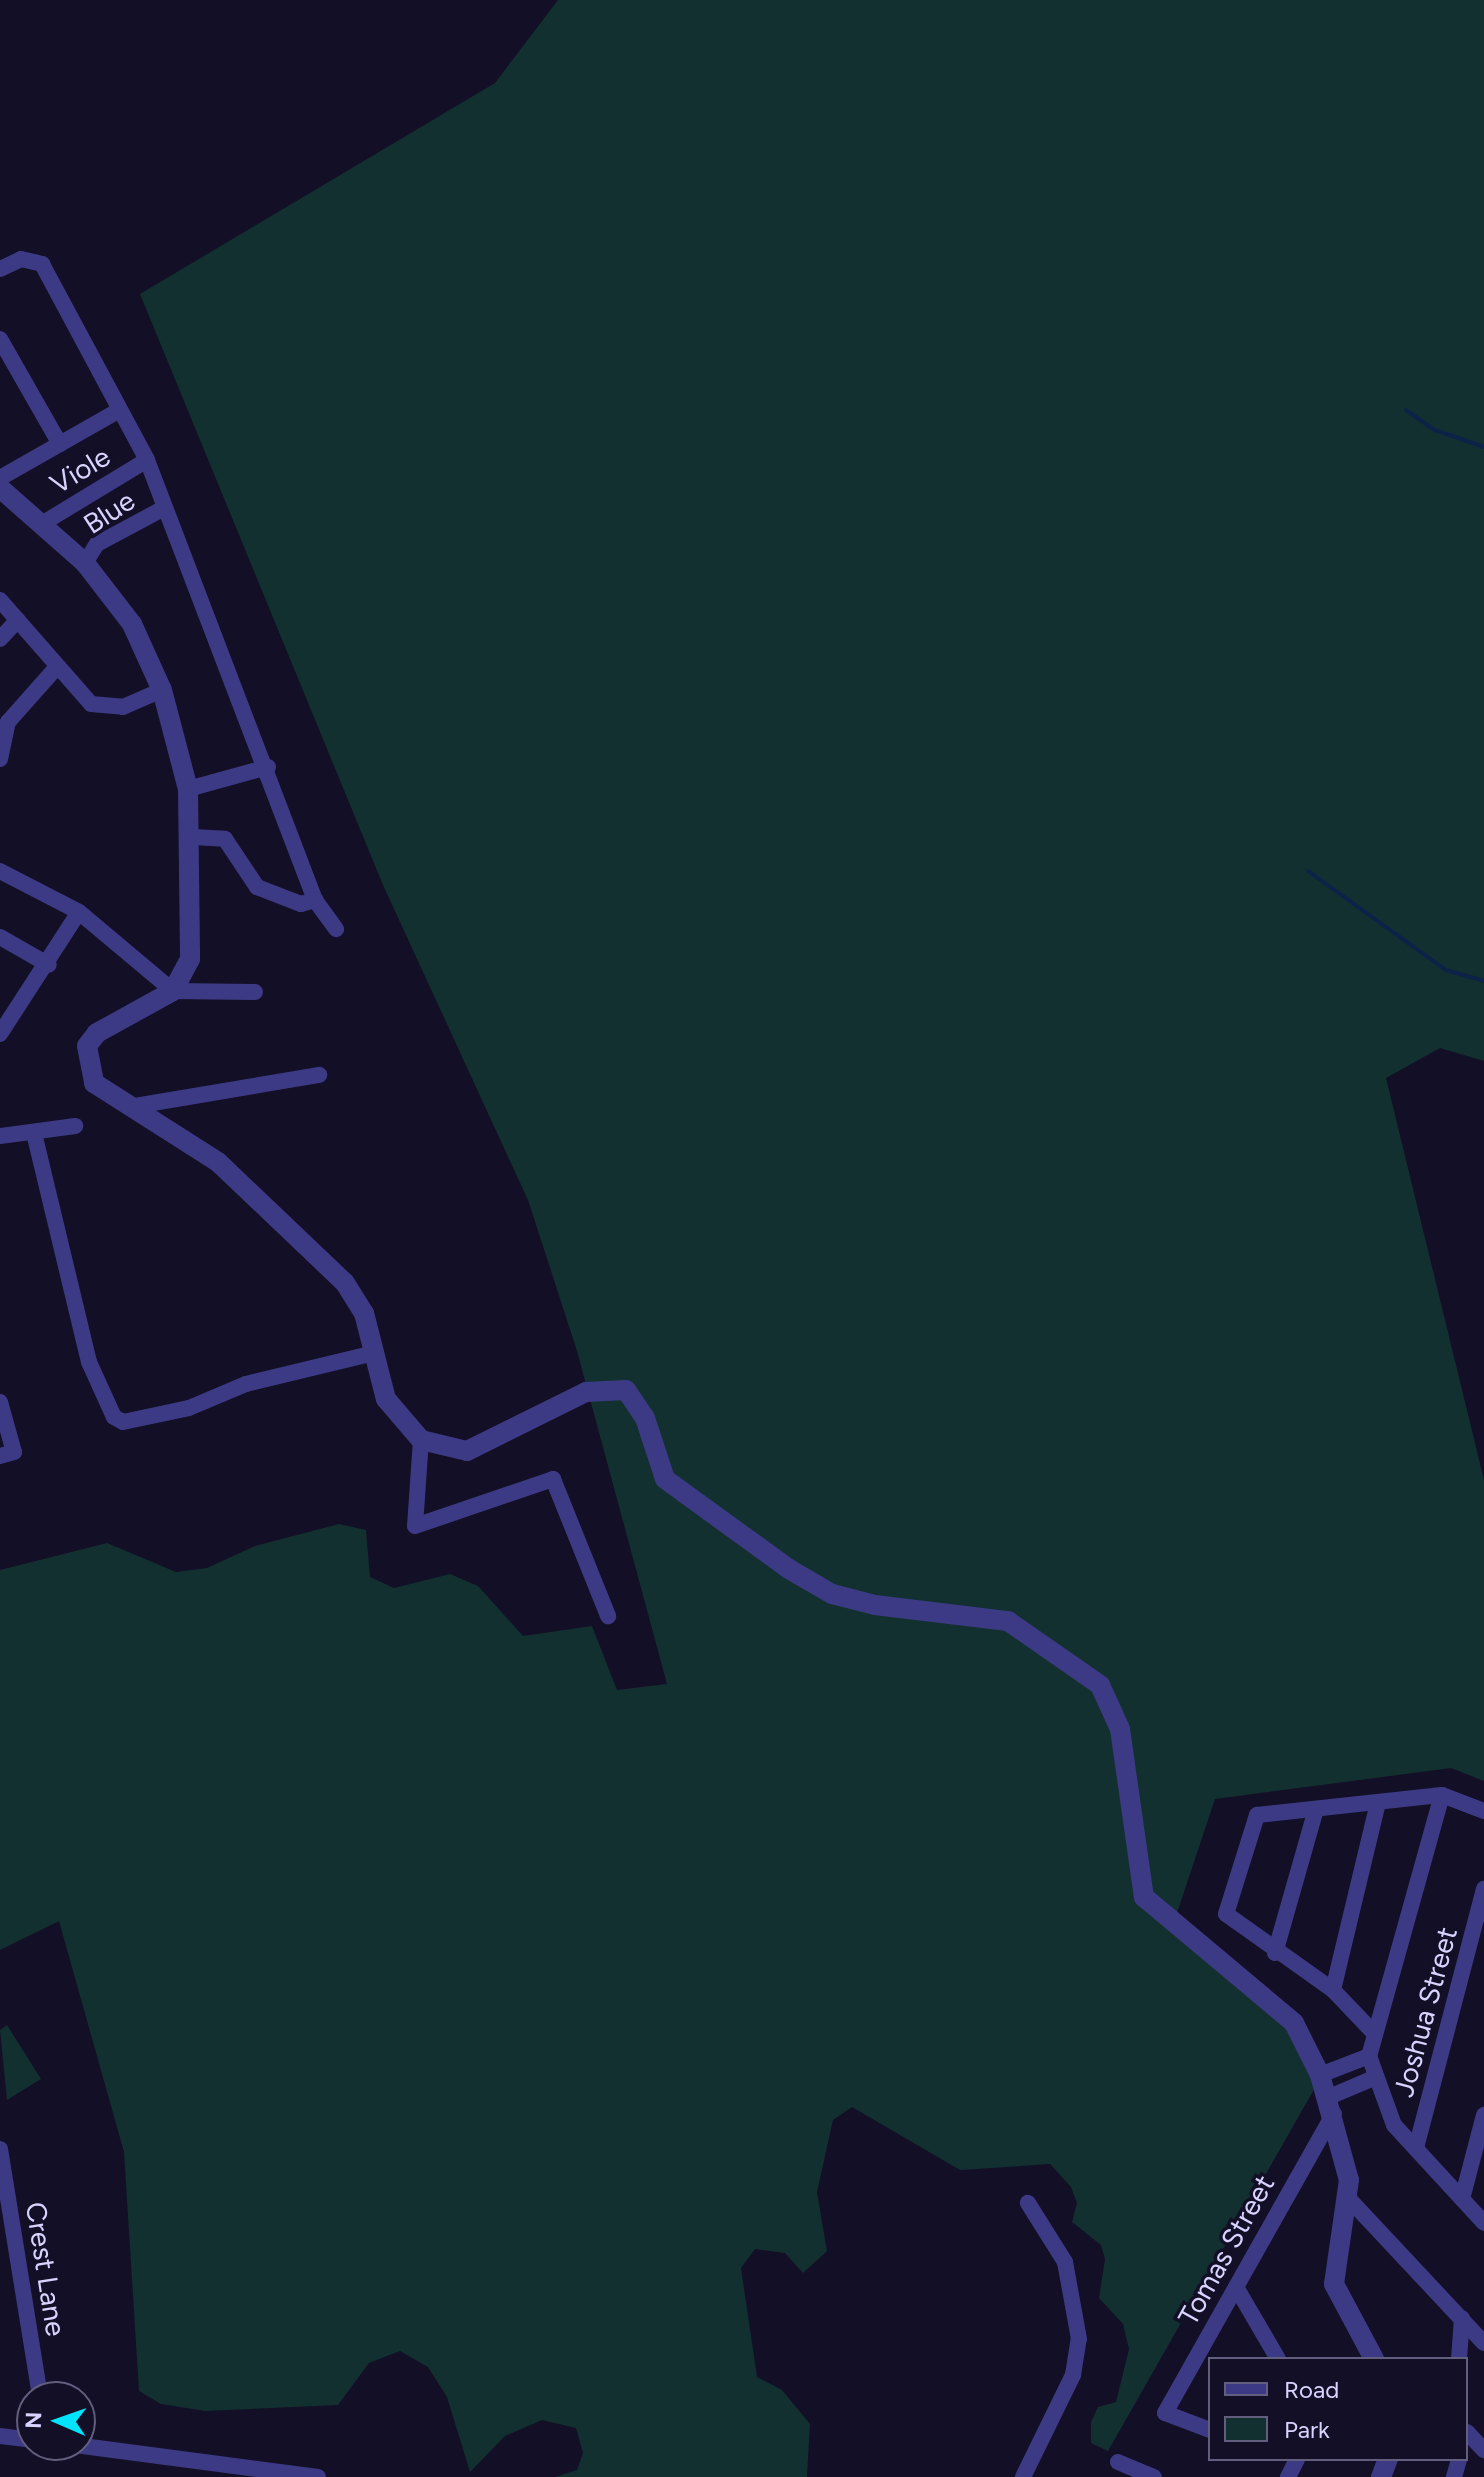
<!DOCTYPE html>
<style>
body{margin:0}
#map{position:relative;width:1484px;height:2477px;overflow:hidden;background:#130f26;font-family:Figtree,sans-serif}
div>[style]{position:absolute}
.green>*{inset:0;background:#12302f}
.stream>*{height:4px;margin:-2px;padding:0 2px;transform-origin:2px;border-radius:2px;background:#0c2248}
.minor>*{height:16px;margin:-8px;padding:0 8px;transform-origin:8px;border-radius:8px;background:#3d3a85}
.tertiary>*{height:20px;margin:-10px;padding:0 10px;transform-origin:10px;border-radius:10px;background:#3d3a85}
span{translate:-50% -50%;white-space:nowrap;text-align:center;line-height:1.15;-webkit-text-stroke:7px #130f26;paint-order:stroke}
.street-label{font-size:28px;color:#d9d4ff}
.legend{position:absolute;left:1208px;top:2357px;width:260px;height:104px;box-sizing:border-box;background:#130f26;border:2px solid #625e7d;margin:0;padding:10px 14px;list-style:none;font-size:24px;color:#d9d4ff}
.legend li{display:flex;align-items:center;gap:16px;height:40px}
.legend b{width:40px;border:2px solid #625e7d}
.north{position:absolute;left:16px;top:2381px;width:80px;height:80px;box-sizing:border-box;background:#130f26;border:2px solid #625e7d;border-radius:50%;rotate:272deg;font-size:22px;font-weight:700;line-height:32px;text-align:center;color:#d9d4ff}
.north::after{content:'';display:block;margin:auto;width:28px;height:36px;background:#00e5ff;clip-path:polygon(50% 0,100% 100%,50% 72%,0 100%)}
</style>
<div id="map">
<div class="green">
<div style="clip-path:polygon(558px 0,1484px 0,1484px 1061px,1440px 1048px,1386px 1078px,1484px 1480px,1484px 1781px,1451px 1768px,1215px 1799px,1176px 1916px,1295px 2036px,1316px 2086px,1108px 2451px,1091px 2443px,1091px 2422px,1098px 2407px,1116px 2402px,1129px 2349px,1123px 2324px,1099px 2298px,1105px 2259px,1101px 2245px,1072px 2222px,1077px 2203px,1071px 2187px,1050px 2164px,960px 2170px,852px 2107px,833px 2120px,817px 2192px,827px 2251px,803px 2273px,785px 2253px,755px 2249px,741px 2268px,757px 2377px,782px 2390px,810px 2424px,807px 2477px,555px 2477px,577px 2470px,583px 2453px,576px 2428px,542px 2420px,505px 2436px,470px 2472px,447px 2397px,428px 2367px,400px 2351px,369px 2363px,338px 2405px,205px 2411px,161px 2404px,139px 2391px,124px 2152px,59px 1921px,0 1950px,0 1570px,107px 1543px,176px 1572px,207px 1568px,255px 1546px,339px 1524px,366px 1530px,370px 1577px,394px 1588px,450px 1574px,478px 1586px,523px 1636px,592px 1626px,617px 1690px,667px 1684px,577px 1351px,528px 1200px,383px 885px,140px 294px,495px 83px)"></div>
<div style="clip-path:polygon(7px 2025px,41px 2079px,7px 2100px,0 2030px)"></div>
</div>
<div class="stream">
<div style="left:1406px;top:410px;width:35px;rotate:35deg"></div>
<div style="left:1435px;top:430px;width:52px;rotate:19.1deg"></div>
<div style="left:1308px;top:871px;width:170px;rotate:35.7deg"></div>
<div style="left:1446px;top:970px;width:40px;rotate:16deg"></div>
</div>
<div class="minor">
<div style="left:0;top:269px;width:23px;rotate:-25deg"></div>
<div style="left:21px;top:259px;width:22px;rotate:13deg"></div>
<div style="left:42px;top:264px;width:222px;rotate:61.8deg"></div>
<div style="left:147px;top:460px;width:471px;rotate:69.1deg"></div>
<div style="left:315px;top:900px;width:36px;rotate:54deg"></div>
<div style="left:0;top:339px;width:121px;rotate:60.3deg"></div>
<div style="left:0;top:478px;width:136px;rotate:-29.6deg"></div>
<div style="left:40px;top:525px;width:125px;rotate:-31.3deg"></div>
<div style="left:85px;top:563px;width:22px;rotate:-58deg"></div>
<div style="left:97px;top:544px;width:76px;rotate:-28.2deg"></div>
<div style="left:0;top:600px;width:138px;rotate:48.8deg"></div>
<div style="left:91px;top:704px;width:32px;rotate:5deg"></div>
<div style="left:123px;top:707px;width:43px;rotate:-23.6deg"></div>
<div style="left:0;top:639px;width:26px;rotate:-47deg"></div>
<div style="left:0;top:759px;width:38px;rotate:-78deg"></div>
<div style="left:8px;top:722px;width:72px;rotate:-48.4deg"></div>
<div style="left:188px;top:789px;width:83px;rotate:-15.4deg"></div>
<div style="left:192px;top:837px;width:33px;rotate:3deg"></div>
<div style="left:225px;top:839px;width:58px;rotate:56.3deg"></div>
<div style="left:257px;top:887px;width:47px;rotate:21.1deg"></div>
<div style="left:301px;top:904px;width:15px;rotate:-16deg"></div>
<div style="left:0;top:871px;width:89px;rotate:27.4deg"></div>
<div style="left:79px;top:912px;width:123px;rotate:40deg"></div>
<div style="left:173px;top:991px;width:82px;rotate:0.7deg"></div>
<div style="left:0;top:937px;width:56px;rotate:29.7deg"></div>
<div style="left:0;top:1034px;width:145px;rotate:-57.1deg"></div>
<div style="left:129px;top:1107px;width:193px;rotate:-9.6deg"></div>
<div style="left:34px;top:1133px;width:236px;rotate:76.5deg"></div>
<div style="left:89px;top:1362px;width:60px;rotate:65.6deg"></div>
<div style="left:114px;top:1417px;width:10px;rotate:29deg"></div>
<div style="left:123px;top:1422px;width:67px;rotate:-12deg"></div>
<div style="left:189px;top:1408px;width:62px;rotate:-22.8deg"></div>
<div style="left:246px;top:1384px;width:132px;rotate:-13.6deg"></div>
<div style="left:0;top:1136px;width:76px;rotate:-7.6deg"></div>
<div style="left:0;top:1402px;width:52px;rotate:74.4deg"></div>
<div style="left:14px;top:1452px;width:15px;rotate:164deg"></div>
<div style="left:421px;top:1440px;width:86px;rotate:94deg"></div>
<div style="left:415px;top:1526px;width:146px;rotate:-18.8deg"></div>
<div style="left:553px;top:1479px;width:148px;rotate:68.1deg"></div>
<div style="left:1442px;top:1795px;width:271px;rotate:105.6deg"></div>
<div style="left:1369px;top:2056px;width:73px;rotate:70.1deg"></div>
<div style="left:1394px;top:2125px;width:133px;rotate:47.4deg"></div>
<div style="left:1275px;top:1953px;width:146px;rotate:-74.1deg"></div>
<div style="left:1333px;top:1990px;width:193px;rotate:-76.5deg"></div>
<div style="left:1373px;top:2032px;width:58px;rotate:-133.6deg"></div>
<div style="left:1333px;top:1990px;width:131px;rotate:-144.6deg"></div>
<div style="left:1226px;top:1914px;width:104px;rotate:-72.6deg"></div>
<div style="left:1257px;top:1815px;width:186px;rotate:-6.2deg"></div>
<div style="left:1442px;top:1795px;width:45px;rotate:20.9deg"></div>
<div style="left:1320px;top:2075px;width:53px;rotate:-21.2deg"></div>
<div style="left:1329px;top:2097px;width:49px;rotate:-22.9deg"></div>
<div style="left:1416px;top:2148px;width:268px;rotate:-75.3deg"></div>
<div style="left:0;top:2149px;width:251px;rotate:80.8deg"></div>
<div style="left:1462px;top:2199px;width:87px;rotate:-75.3deg"></div>
<div style="left:1350px;top:2200px;width:196px;rotate:46.9deg"></div>
<div style="left:1236px;top:2287px;width:83px;rotate:59.7deg"></div>
<div style="left:1459px;top:2359px;width:41px;rotate:-85.8deg"></div>
<div style="left:1210px;top:2430px;width:48px;rotate:-159.3deg"></div>
<div style="left:1165px;top:2413px;width:344px;rotate:-60.6deg"></div>
<div style="left:1467px;top:2432px;width:25px;rotate:47deg"></div>
<div style="left:0;top:2436px;width:32px;rotate:7deg"></div>
<div style="left:75px;top:2445px;width:245px;rotate:7.5deg"></div>
<div style="left:1118px;top:2462px;width:39px;rotate:23deg"></div>
<div style="left:1023px;top:2477px;width:114px;rotate:-63.9deg"></div>
<div style="left:1073px;top:2375px;width:36px;rotate:-81deg"></div>
<div style="left:1079px;top:2339px;width:78px;rotate:-100.3deg"></div>
<div style="left:1065px;top:2262px;width:70px;rotate:-122.1deg"></div>
<div style="left:1288px;top:2477px;width:20px;rotate:-63deg"></div>
<div style="left:1454px;top:2477px;width:19px;rotate:-74deg"></div>
</div>
<div class="tertiary">
<div style="left:0;top:488px;width:113px;rotate:41.4deg"></div>
<div style="left:85px;top:563px;width:77px;rotate:52.4deg"></div>
<div style="left:132px;top:624px;width:72px;rotate:65.6deg"></div>
<div style="left:162px;top:690px;width:102px;rotate:75.3deg"></div>
<div style="left:188px;top:789px;width:170px;rotate:89.3deg"></div>
<div style="left:190px;top:959px;width:36px;rotate:118deg"></div>
<div style="left:173px;top:991px;width:87px;rotate:151.1deg"></div>
<div style="left:97px;top:1033px;width:16px;rotate:128deg"></div>
<div style="left:87px;top:1046px;width:38px;rotate:79deg"></div>
<div style="left:94px;top:1083px;width:147px;rotate:32.5deg"></div>
<div style="left:218px;top:1162px;width:175px;rotate:43.6deg"></div>
<div style="left:345px;top:1283px;width:36px;rotate:58deg"></div>
<div style="left:364px;top:1313px;width:89px;rotate:75.7deg"></div>
<div style="left:386px;top:1399px;width:54px;rotate:49.5deg"></div>
<div style="left:421px;top:1440px;width:47px;rotate:13.4deg"></div>
<div style="left:467px;top:1451px;width:133px;rotate:-26.4deg"></div>
<div style="left:586px;top:1392px;width:40px;rotate:-2.9deg"></div>
<div style="left:626px;top:1390px;width:34px;rotate:56deg"></div>
<div style="left:645px;top:1418px;width:64px;rotate:71.8deg"></div>
<div style="left:665px;top:1479px;width:153px;rotate:36deg"></div>
<div style="left:789px;top:1569px;width:50px;rotate:30.2deg"></div>
<div style="left:832px;top:1594px;width:44px;rotate:14.3deg"></div>
<div style="left:875px;top:1605px;width:134px;rotate:6.9deg"></div>
<div style="left:1008px;top:1621px;width:112px;rotate:34.8deg"></div>
<div style="left:1100px;top:1685px;width:48px;rotate:65.6deg"></div>
<div style="left:1120px;top:1729px;width:170px;rotate:81.9deg"></div>
<div style="left:1144px;top:1897px;width:196px;rotate:40deg"></div>
<div style="left:1294px;top:2023px;width:58px;rotate:63.4deg"></div>
<div style="left:1320px;top:2075px;width:109px;rotate:74.6deg"></div>
<div style="left:1349px;top:2180px;width:105px;rotate:98.2deg"></div>
<div style="left:1334px;top:2284px;width:85px;rotate:61.9deg"></div>
<div style="left:1381px;top:2477px;width:19px;rotate:-69deg"></div>
</div>
<div class="street-label">
<span style="left:80px;top:470px;rotate:-31deg">Viole</span>
<span style="left:109px;top:512px;rotate:-33deg">Blue</span>
<span style="left:1425px;top:2012px;rotate:-75deg">Joshua Street</span>
<span style="left:1226px;top:2250px;rotate:-61deg">Tomas Street</span>
<span style="left:46px;top:2269px;rotate:81deg">Crest Lane</span>
</div>
<ul class="legend">
<li><b style="height:10px;background:#3d3a85"></b>Road</li>
<li><b style="height:22px;background:#12302f"></b>Park</li>
</ul>
<div class="north">N</div>
</div>
